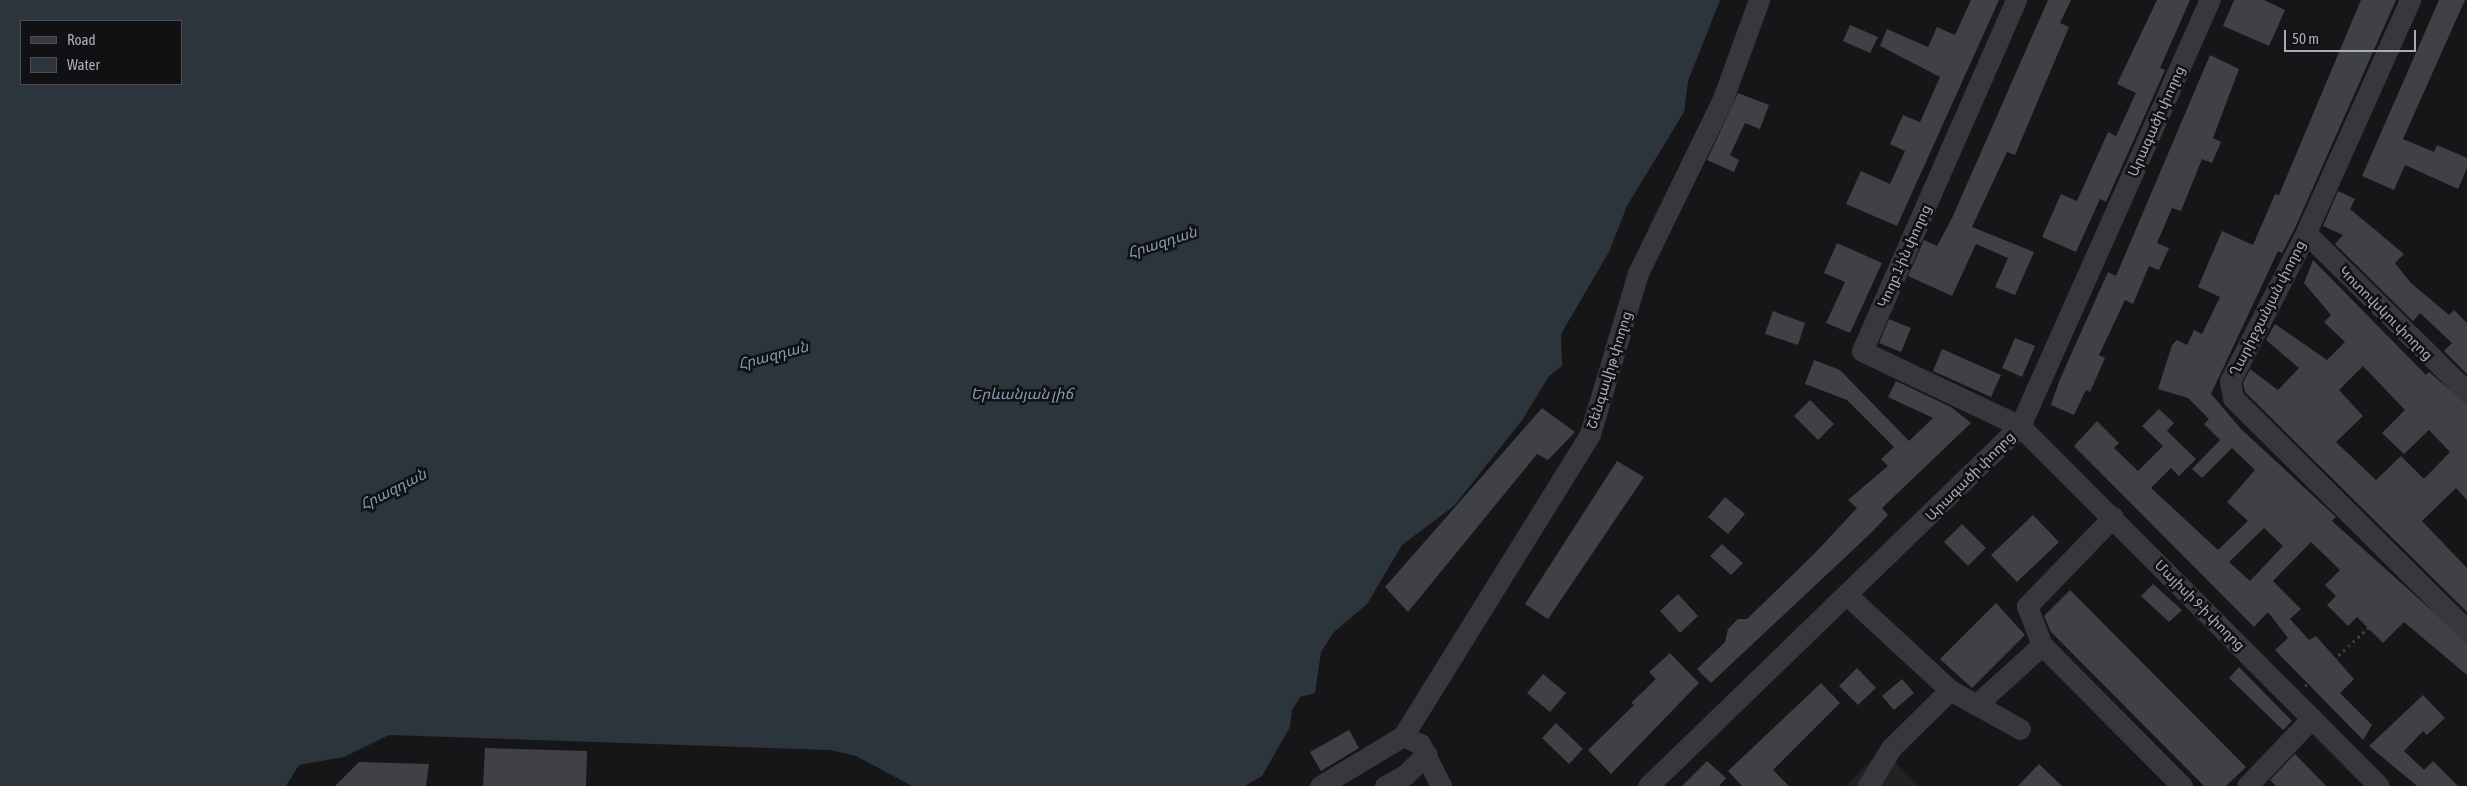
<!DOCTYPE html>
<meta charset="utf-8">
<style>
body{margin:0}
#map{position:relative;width:2467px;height:786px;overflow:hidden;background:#161618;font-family:"Asap Condensed","Noto Sans Armenian",sans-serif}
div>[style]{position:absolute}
.built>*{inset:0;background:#222225}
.water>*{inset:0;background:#2c353c}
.building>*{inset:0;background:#404145}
.path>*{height:3px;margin-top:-1.5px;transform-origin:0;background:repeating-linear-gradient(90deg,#3d3f44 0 2.5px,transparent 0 6.5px)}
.minor>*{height:21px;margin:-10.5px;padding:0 10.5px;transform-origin:10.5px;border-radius:10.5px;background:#37383d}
span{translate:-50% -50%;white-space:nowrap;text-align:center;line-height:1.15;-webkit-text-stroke:5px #111113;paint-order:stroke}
.street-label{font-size:14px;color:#a8adb8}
.water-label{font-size:15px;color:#7f9bb3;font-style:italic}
.legend{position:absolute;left:20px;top:20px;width:162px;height:65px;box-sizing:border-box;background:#111113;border:1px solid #4d4f55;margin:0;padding:6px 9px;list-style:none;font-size:15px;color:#a8adb8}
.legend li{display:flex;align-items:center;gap:10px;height:25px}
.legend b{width:25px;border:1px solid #4d4f55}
.scale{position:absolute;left:2284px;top:30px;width:132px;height:22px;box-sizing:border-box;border:2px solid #a8adb8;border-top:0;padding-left:6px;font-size:15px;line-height:18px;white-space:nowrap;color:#a8adb8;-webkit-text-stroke:4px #111113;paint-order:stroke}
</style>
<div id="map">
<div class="built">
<div style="clip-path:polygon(1882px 749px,1919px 786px,1846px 786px)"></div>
</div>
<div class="water">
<div style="clip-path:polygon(evenodd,0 0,1720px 0,1688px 81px,1684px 112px,1627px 206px,1609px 252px,1561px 334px,1562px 366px,1549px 376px,1523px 419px,1454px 506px,1402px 545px,1367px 604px,1334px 632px,1321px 652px,1315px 693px,1300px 697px,1292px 710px,1290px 727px,1262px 776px,1245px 786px,912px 786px,856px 756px,830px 750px,389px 735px,344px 757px,299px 765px,286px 786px,0 786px,0 0,21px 21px,181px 21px,181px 84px,21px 84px,21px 21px)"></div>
</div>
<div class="building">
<div style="clip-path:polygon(1971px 0,1999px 0,1897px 226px,1846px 204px,1861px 171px,1890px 184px,1905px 151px,1890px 144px,1903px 115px,1920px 122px,1940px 77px,1880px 46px,1887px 29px,1928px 47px,1937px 27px,1955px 35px)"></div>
<div style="clip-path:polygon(2048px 0,2071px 0,2060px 23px,2069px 27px,2015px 155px,2007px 152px,1972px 227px,2034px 252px,2015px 295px,1995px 287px,2008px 258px,1976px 244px,1952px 296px,1908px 276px,1924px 240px,1937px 246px,1952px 218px)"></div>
<div style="clip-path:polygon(2157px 0,2190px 0,2160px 68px,2165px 70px,2106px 202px,2100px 199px,2076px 252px,2042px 237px,2061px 194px,2077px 201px,2108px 132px,2116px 136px,2136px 93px,2117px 84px)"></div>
<div style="clip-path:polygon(2234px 0,2264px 0,2285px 10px,2269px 46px,2223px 26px)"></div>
<div style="clip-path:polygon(evenodd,2361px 0,2396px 0,2295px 228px,2282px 253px,2278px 251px,2211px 394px,2241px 429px,2336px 517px,2332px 521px,2467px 642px,2467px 675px,2404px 622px,2383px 643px,2357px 617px,2348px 626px,2327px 605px,2336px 596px,2325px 585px,2340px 570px,2311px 542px,2273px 581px,2301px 609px,2290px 619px,2309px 640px,2316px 636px,2354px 679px,2340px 693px,2372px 725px,2363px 740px,2275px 650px,2288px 638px,2268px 612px,2254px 627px,2074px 446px,2097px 421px,2119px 443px,2114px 448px,2138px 471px,2163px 446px,2142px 426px,2159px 409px,2174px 423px,2167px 431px,2196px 459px,2179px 476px,2171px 468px,2151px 488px,2218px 550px,2248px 521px,2227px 502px,2255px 470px,2232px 448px,2202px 478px,2192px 469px,2220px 440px,2204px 424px,2209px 419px,2188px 398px,2158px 389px,2172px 345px,2177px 340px,2187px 345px,2194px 330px,2202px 334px,2220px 297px,2198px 287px,2222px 231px,2253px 245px,2275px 194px,2279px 195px,2361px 0,2264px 528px,2283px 546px,2250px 581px,2229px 562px,2264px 528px)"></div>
<div style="clip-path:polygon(2439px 0,2465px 0,2403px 139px,2434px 152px,2437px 145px,2467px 158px,2467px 168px,2458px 189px,2405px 165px,2394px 190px,2362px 176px)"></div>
<div style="clip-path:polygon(1850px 25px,1878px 37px,1870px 53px,1843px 41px)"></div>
<div style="clip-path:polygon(2210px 55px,2239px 69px,2213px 138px,2221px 142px,2212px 163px,2202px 159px,2181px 211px,2172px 208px,2157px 243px,2169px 248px,2159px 270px,2149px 266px,2133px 304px,2125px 300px,2099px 355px,2105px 358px,2090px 392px,2086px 390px,2074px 415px,2051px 405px,2060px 379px,2108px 272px,2116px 276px)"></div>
<div style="clip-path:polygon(1738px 93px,1769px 105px,1760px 129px,1745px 123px,1730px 155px,1739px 160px,1734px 172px,1707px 160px)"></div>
<div style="clip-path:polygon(2338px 191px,2355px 199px,2350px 209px,2404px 254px,2395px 263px,2411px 283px,2449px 315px,2454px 310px,2467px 323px,2467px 374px,2444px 351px,2452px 343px,2420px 313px,2413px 321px,2335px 244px,2343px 235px,2323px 226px)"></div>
<div style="clip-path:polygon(1837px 243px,1882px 263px,1850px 333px,1826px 323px,1845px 282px,1824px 273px)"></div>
<div style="clip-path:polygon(evenodd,2313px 260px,2426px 375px,2429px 372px,2467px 404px,2467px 500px,2456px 488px,2422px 521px,2467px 568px,2467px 612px,2245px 392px,2243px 383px,2250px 369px,2278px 390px,2299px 368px,2266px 340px,2275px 324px,2327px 360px,2345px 342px,2324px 322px,2331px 315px,2304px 283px,2313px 260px,2363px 366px,2405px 410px,2382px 433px,2404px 454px,2429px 430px,2450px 452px,2424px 479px,2401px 456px,2376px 480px,2336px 442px,2363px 416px,2339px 390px,2363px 366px)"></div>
<div style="clip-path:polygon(1773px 311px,1805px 323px,1798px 345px,1765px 334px)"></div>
<div style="clip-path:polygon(1889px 319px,1911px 328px,1901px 352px,1879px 343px)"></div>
<div style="clip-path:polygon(2015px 338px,2035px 346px,2022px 377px,2002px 368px)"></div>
<div style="clip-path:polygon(1942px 349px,2001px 375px,1991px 397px,1933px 371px)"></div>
<div style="clip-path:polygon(1814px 360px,1840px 370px,1909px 441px,1933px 418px,1888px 397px,1896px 381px,1951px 407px,1971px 423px,1882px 508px,1888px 515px,1871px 533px,1711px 683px,1697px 669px,1725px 642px,1728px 629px,1738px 619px,1747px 619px,1814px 554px,1857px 508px,1848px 500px,1888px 466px,1881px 459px,1894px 447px,1847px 400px,1805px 384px)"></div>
<div style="clip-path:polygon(1810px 400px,1834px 424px,1818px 440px,1794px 416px)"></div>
<div style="clip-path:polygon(1542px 408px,1575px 432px,1548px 460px,1537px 454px,1408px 612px,1385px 587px)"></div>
<div style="clip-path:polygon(1617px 461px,1644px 477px,1548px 619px,1525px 604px)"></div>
<div style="clip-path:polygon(1725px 497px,1745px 514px,1728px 534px,1708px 517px)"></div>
<div style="clip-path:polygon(2033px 515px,2059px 542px,2017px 582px,1991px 555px)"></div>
<div style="clip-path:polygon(1962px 524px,1986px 548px,1968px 566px,1944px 542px)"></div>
<div style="clip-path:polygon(1722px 544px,1743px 563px,1731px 575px,1710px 556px)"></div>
<div style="clip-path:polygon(2153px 584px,2182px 610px,2169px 622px,2141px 596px)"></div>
<div style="clip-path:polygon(2070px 590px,2246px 767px,2226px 786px,2204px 786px,2051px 632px,2044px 616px)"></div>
<div style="clip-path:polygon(1678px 594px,1698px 616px,1680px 633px,1660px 611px)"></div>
<div style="clip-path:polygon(1996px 603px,2025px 635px,1972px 688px,1940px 659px)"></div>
<div style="clip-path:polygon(1670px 653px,1699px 683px,1611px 774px,1588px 750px,1634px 705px,1631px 703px,1656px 679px,1649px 672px)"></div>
<div style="clip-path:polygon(2239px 667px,2292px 721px,2283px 730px,2229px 678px)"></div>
<div style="clip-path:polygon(1857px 668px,1876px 688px,1858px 705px,1839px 686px)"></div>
<div style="clip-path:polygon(1543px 674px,1566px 693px,1550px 712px,1527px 693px)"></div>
<div style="clip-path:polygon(1902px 679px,1914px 693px,1894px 710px,1882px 696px)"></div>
<div style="clip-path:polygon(1821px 683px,1840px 703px,1773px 770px,1789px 786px,1742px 786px,1728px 771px)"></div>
<div style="clip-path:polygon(2423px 695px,2445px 718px,2427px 735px,2423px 731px,2404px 751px,2424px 770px,2433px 761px,2458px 786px,2417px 786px,2369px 746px)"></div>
<div style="clip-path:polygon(1556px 723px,1583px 749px,1569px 764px,1542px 738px)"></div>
<div style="clip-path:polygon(1349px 730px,1359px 748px,1321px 771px,1310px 752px)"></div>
<div style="clip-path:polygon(485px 748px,587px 751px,586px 786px,483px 786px)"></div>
<div style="clip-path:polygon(2295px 754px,2326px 786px,2276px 786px,2270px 780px)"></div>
<div style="clip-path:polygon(1707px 761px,1726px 778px,1719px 786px,1682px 786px)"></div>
<div style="clip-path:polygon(359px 762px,429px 764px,426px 786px,335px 786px)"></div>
<div style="clip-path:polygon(2039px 764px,2062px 786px,2018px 786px)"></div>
</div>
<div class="path">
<div style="left:2305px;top:686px;width:136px;rotate:-42.6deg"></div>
</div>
<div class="minor">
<div style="left:2016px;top:0;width:383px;rotate:113.7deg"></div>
<div style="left:1862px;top:351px;width:175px;rotate:25.4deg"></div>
<div style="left:2020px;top:426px;width:508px;rotate:45.08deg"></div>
<div style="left:2410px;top:0;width:255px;rotate:114.1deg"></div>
<div style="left:2306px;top:233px;width:166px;rotate:117.2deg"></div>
<div style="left:2230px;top:381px;width:17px;rotate:80deg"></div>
<div style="left:2233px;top:398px;width:330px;rotate:44.8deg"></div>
<div style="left:2306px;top:233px;width:226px;rotate:44.6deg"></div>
<div style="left:2113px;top:517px;width:124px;rotate:134deg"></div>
<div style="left:2027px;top:606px;width:42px;rotate:69deg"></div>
<div style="left:2042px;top:645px;width:199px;rotate:45.2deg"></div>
<div style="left:1847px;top:595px;width:140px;rotate:42.7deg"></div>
<div style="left:1950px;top:690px;width:80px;rotate:29.1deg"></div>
<div style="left:1976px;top:705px;width:89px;rotate:-42.3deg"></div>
<div style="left:1403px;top:736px;width:19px;rotate:25deg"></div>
<div style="left:1420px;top:744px;width:47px;rotate:63.4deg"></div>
<div style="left:1320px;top:786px;width:97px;rotate:-31.1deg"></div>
<div style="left:1403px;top:736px;width:355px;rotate:-58.2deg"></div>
<div style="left:1590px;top:434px;width:168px;rotate:-73.4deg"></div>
<div style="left:1638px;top:273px;width:191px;rotate:-64deg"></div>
<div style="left:1722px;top:101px;width:108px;rotate:-69.9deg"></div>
<div style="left:1385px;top:786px;width:23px;rotate:-29deg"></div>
<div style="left:1405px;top:775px;width:30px;rotate:-44deg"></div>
<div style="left:1648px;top:786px;width:518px;rotate:-44.06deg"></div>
<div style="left:2020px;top:426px;width:466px;rotate:-66deg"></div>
<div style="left:1868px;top:786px;width:44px;rotate:-58.8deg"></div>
<div style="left:1891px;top:748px;width:83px;rotate:-44.5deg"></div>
<div style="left:2247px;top:786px;width:94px;rotate:-46.3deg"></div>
</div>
<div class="street-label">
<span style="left:2156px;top:121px;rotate:-66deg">Արագածի փողոց</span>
<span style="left:1904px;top:256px;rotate:-66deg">Կողբ 1-ին փողոց</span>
<span style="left:2267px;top:308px;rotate:-63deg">Ղարիբջանյան փողոց</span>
<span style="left:2386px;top:313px;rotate:45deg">Կոտովսկու փողոց</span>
<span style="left:1609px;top:370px;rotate:-73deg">Շենգավիթ փողոց</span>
<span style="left:1970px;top:476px;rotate:-45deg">Արագածի փողոց</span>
<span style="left:2200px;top:605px;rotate:45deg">Մայիսի 9-ի փողոց</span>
</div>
<div class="water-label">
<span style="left:1162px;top:242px;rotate:-18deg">Հրազդան</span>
<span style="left:773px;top:355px;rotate:-15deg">Հրազդան</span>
<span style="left:1022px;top:394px">Երևանյան լիճ</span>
<span style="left:393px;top:489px;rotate:-27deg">Հրազդան</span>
</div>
<ul class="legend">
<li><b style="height:6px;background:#37383d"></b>Road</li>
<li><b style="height:14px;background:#2c353c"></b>Water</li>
</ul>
<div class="scale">50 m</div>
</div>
